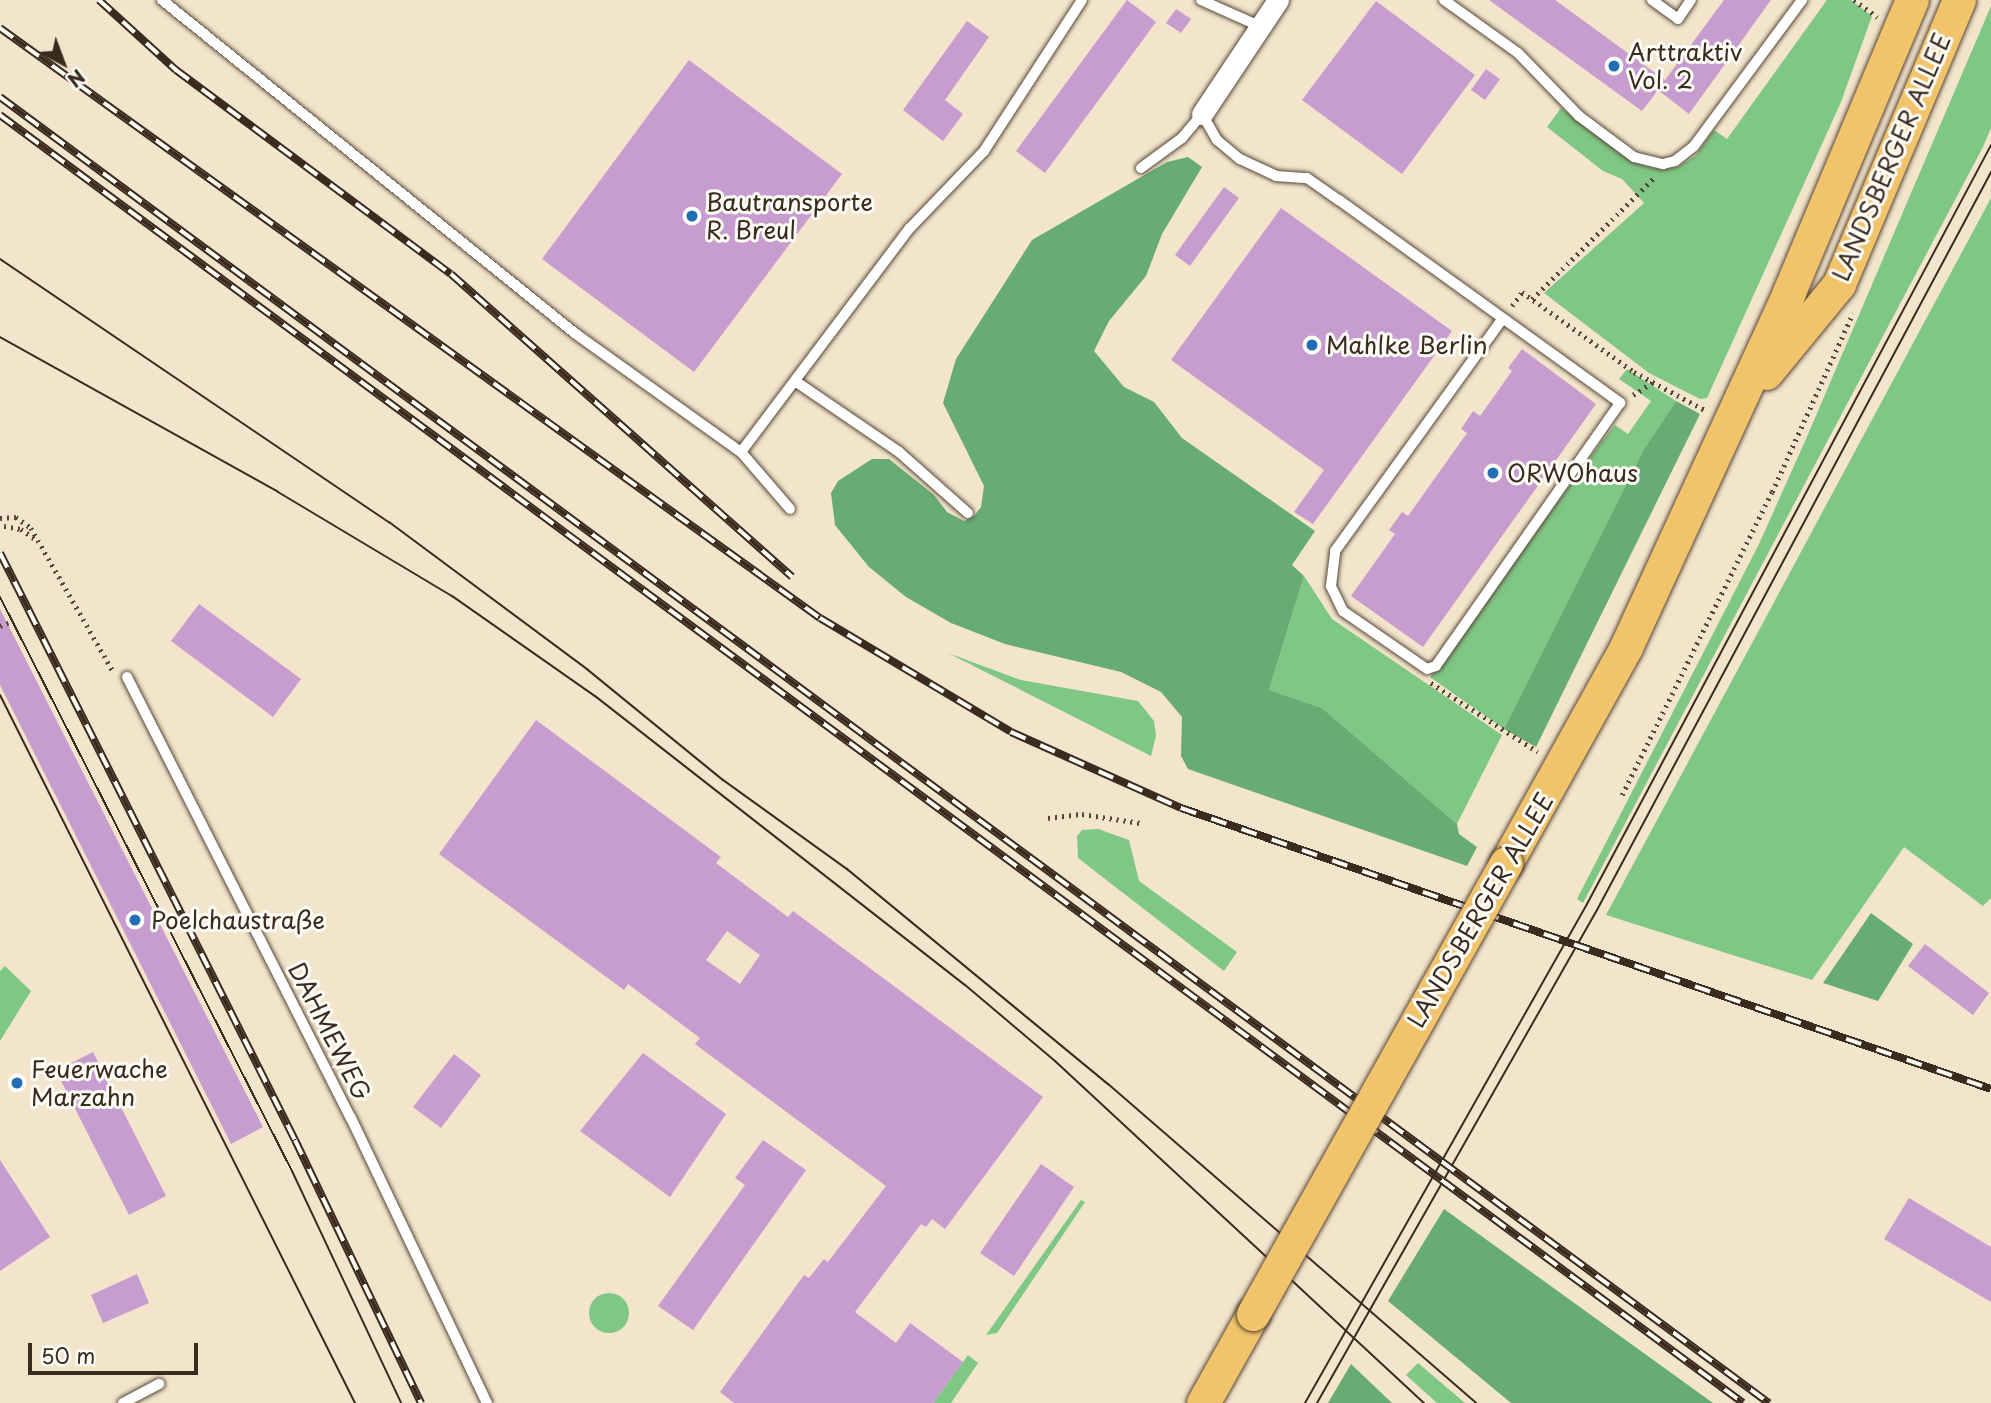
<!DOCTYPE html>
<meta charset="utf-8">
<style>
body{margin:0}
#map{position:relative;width:1991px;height:1403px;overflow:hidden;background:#f3e5cc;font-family:"Playpen Sans",sans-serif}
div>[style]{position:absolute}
.green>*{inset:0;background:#7fc784}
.round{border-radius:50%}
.forest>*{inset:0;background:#67ac72}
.building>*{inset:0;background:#c79cce}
.path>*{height:4.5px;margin-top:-2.25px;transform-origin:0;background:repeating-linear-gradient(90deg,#574638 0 2px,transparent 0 7px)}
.roads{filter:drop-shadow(0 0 2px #574638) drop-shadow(0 0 2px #574638)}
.lane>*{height:10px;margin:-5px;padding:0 5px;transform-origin:5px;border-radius:5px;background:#fff}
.street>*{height:21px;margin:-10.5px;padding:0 10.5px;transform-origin:10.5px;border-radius:10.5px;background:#fff}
.primary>*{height:33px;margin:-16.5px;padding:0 16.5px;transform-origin:16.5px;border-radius:16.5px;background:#f1c36a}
.tram>*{height:2px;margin:-1px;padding:0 1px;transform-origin:1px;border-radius:1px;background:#3b2a1e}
.rail>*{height:8px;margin-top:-4px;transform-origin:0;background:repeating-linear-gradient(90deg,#fdfcf7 0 16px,#3b2a1e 0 32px);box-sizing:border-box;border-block:2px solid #3b2a1e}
.bridges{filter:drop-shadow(0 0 2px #574638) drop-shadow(0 0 2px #574638)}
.primary-bridge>*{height:33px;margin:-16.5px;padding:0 16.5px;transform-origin:16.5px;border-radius:16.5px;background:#f1c36a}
.dots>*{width:19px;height:19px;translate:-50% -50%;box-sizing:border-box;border:4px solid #fdfcf7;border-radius:50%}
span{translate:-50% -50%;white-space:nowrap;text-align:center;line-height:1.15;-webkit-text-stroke:6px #fdfcf7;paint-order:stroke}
.poi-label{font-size:24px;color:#3b2a1e}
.left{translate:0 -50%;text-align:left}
.street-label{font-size:24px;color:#3b2a1e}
.north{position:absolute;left:28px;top:28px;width:70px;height:70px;-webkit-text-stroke:5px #fdfcf7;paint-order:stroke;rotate:139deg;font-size:19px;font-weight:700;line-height:28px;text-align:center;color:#3b2a1e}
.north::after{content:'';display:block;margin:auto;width:24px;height:32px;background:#3b2a1e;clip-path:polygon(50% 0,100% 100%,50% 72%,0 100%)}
.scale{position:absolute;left:28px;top:1343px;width:170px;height:32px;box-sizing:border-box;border:4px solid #3b2a1e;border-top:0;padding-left:9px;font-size:21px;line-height:24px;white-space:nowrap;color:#3b2a1e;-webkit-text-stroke:5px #fdfcf7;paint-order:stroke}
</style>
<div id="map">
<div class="green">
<div style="clip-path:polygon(1827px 0,1851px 0,1872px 16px,1841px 102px,1707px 398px,1700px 399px,1649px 373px,1544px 293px,1644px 203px,1622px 179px,1603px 171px,1547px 127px,1561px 108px,1641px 165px,1663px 170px,1679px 166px,1695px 156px,1714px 130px,1727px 139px)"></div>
<div style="clip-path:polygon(1991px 6px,1991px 128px,1983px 147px,1583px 903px,1577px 899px,1759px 544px,1806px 439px)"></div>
<div style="clip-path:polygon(1991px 198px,1991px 898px,1983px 906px,1904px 847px,1812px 980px,1606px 915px)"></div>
<div style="clip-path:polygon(1627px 369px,1676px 401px,1644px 449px,1504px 729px,1430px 677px,1603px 440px,1615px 425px,1628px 434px,1651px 401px,1619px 379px)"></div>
<div style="clip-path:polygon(1304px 576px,1332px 619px,1502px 735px,1457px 824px,1322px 708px,1269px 690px)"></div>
<div style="clip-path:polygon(948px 653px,1021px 680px,1138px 701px,1154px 721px,1156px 736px,1151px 756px)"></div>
<div style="clip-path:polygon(1098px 829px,1129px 840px,1139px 881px,1237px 952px,1224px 971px,1078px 858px,1077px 836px,1082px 830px)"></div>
<div style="clip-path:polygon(5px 966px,31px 991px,0 1041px,0 971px)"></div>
<div style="clip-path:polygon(1081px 1200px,1085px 1202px,997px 1333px,986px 1335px)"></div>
<div class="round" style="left:589px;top:1293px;width:40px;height:40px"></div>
<div style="clip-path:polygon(968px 1355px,978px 1363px,951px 1403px,933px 1403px)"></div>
<div style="clip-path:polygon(1418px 1363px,1465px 1403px,1437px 1403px,1406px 1375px)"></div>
</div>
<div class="forest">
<div style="clip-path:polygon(1188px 157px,1202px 167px,1162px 234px,1146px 276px,1109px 321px,1094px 351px,1124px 387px,1154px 402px,1182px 438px,1315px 531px,1292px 565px,1304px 576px,1269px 690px,1322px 708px,1457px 824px,1459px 834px,1477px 847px,1467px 866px,1188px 769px,1181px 756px,1182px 717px,1161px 692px,1121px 672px,1005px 644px,951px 623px,906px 597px,869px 567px,835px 525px,831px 493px,838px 481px,872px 459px,889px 459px,934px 495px,947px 512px,964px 521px,974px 516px,981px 507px,984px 486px,943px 403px,956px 359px,1032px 240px,1167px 162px)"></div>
<div style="clip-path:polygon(1676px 401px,1700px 414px,1536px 747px,1504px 729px,1644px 449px)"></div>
<div style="clip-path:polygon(1871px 913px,1913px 944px,1878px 1001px,1823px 983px)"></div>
<div style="clip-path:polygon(1444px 1209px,1713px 1403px,1511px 1403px,1388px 1301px)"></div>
<div style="clip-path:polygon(1351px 1364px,1392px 1403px,1328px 1403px)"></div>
</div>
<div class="building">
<div style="clip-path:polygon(1127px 0,1156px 22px,1045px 173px,1016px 151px)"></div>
<div style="clip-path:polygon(1489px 0,1555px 0,1665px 80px,1724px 0,1771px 0,1689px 114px,1658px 90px,1642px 111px)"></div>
<div style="clip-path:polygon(1376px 1px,1475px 75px,1402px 174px,1302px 100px)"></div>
<div style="clip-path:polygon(1176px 9px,1191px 19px,1181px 33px,1166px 23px)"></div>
<div style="clip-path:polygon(967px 21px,989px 37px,945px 100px,963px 114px,943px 141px,903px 110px)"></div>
<div style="clip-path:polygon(689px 60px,842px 174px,694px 372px,542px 259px)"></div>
<div style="clip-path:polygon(1486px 69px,1500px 79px,1485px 100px,1471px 90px)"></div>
<div style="clip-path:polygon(1224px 187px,1239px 198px,1190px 266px,1175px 255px)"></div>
<div style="clip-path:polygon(1281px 208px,1452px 331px,1313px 524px,1294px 512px,1324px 470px,1171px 360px)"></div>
<div style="clip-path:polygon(1522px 349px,1596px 404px,1423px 647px,1351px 596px,1395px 534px,1389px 530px,1402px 512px,1408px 516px,1467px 433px,1461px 429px,1473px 411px,1480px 416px,1512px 371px,1508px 368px)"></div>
<div style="clip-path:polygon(199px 604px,301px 679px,273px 717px,171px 641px)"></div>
<div style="clip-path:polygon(0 609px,263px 1127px,231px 1144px,0 685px)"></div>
<div style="clip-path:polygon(evenodd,536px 720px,721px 857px,716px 863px,788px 917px,793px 911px,1043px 1097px,945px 1229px,932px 1219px,926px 1227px,921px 1224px,855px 1312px,896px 1343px,910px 1323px,963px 1362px,933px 1403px,734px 1403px,720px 1392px,804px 1275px,809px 1278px,824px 1259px,828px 1262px,886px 1186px,695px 1044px,700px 1038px,628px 984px,624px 990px,439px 854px,536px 720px,727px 931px,760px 955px,740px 984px,706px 960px,727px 931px)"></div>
<div style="clip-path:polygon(1925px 944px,1989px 993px,1973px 1015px,1908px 966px)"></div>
<div style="clip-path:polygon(93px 1052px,166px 1196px,129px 1215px,56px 1071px)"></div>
<div style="clip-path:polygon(643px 1053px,726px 1114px,670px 1197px,580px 1131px)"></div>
<div style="clip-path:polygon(454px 1054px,481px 1075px,441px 1128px,413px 1107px)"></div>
<div style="clip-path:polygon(763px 1140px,806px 1170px,693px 1330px,658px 1306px,745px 1185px,735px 1178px)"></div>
<div style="clip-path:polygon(0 1160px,50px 1237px,0 1271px)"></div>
<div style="clip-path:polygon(1041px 1164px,1074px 1187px,1014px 1276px,980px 1253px)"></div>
<div style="clip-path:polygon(1909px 1198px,1991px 1247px,1991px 1302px,1884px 1239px)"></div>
<div style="clip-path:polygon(137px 1274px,149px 1303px,103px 1323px,91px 1295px)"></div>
</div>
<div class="path">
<div style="left:1854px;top:0;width:29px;rotate:36deg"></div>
<div style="left:1532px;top:299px;width:173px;rotate:-44.8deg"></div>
<div style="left:1512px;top:306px;width:17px;rotate:-54deg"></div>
<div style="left:1522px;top:292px;width:138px;rotate:35.5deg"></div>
<div style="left:1634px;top:372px;width:81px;rotate:28.2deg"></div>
<div style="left:1633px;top:395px;width:24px;rotate:-33deg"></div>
<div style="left:0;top:518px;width:16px;rotate:-4deg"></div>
<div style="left:16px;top:517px;width:19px;rotate:36deg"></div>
<div style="left:31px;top:528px;width:165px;rotate:60.2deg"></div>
<div style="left:4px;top:526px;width:17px;rotate:10deg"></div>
<div style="left:21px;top:529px;width:19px;rotate:35deg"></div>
<div style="left:0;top:626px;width:9px;rotate:-21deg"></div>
<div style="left:1431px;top:683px;width:127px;rotate:32.8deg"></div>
<div style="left:1622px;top:795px;width:338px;rotate:-63.7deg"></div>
<div style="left:1772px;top:492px;width:196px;rotate:-65.7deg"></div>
<div style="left:1048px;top:818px;width:34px;rotate:-7deg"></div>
<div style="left:1082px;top:814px;width:59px;rotate:8.8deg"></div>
</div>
<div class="roads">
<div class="lane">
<div style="left:162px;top:0;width:532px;rotate:38.9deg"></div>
<div style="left:576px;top:334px;width:203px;rotate:35.6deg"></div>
<div style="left:741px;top:452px;width:75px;rotate:49.3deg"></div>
<div style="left:1201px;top:0;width:64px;rotate:24.1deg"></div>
<div style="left:1444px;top:0;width:91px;rotate:35.6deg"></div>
<div style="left:1518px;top:53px;width:88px;rotate:45.9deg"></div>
<div style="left:1579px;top:116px;width:69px;rotate:36.7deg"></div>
<div style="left:1634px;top:157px;width:30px;rotate:14deg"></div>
<div style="left:1663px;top:164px;width:12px;rotate:-14deg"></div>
<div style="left:1675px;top:161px;width:24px;rotate:-38deg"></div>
<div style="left:1694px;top:146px;width:182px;rotate:-53.5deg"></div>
<div style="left:1652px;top:0;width:32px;rotate:36deg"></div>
<div style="left:1678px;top:19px;width:23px;rotate:-56deg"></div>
<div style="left:1141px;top:168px;width:51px;rotate:-36.2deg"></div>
<div style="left:1182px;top:138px;width:31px;rotate:-50deg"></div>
<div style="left:1202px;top:114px;width:30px;rotate:60deg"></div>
<div style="left:1217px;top:140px;width:30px;rotate:40deg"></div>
<div style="left:1240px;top:159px;width:40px;rotate:25deg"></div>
<div style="left:1276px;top:176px;width:31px;rotate:4deg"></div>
<div style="left:1307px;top:178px;width:39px;rotate:35deg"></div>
<div style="left:1339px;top:200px;width:347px;rotate:35.8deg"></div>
<div style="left:1620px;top:403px;width:321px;rotate:125deg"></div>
<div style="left:1436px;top:666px;width:9px;rotate:162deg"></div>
<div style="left:1427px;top:669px;width:102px;rotate:-145.4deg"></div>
<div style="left:1343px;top:611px;width:28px;rotate:-116deg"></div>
<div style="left:1331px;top:586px;width:35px;rotate:-83deg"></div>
<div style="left:1335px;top:551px;width:287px;rotate:-54.2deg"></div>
<div style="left:795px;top:381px;width:126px;rotate:34.3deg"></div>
<div style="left:899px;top:452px;width:92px;rotate:41.5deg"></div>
<div style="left:741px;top:452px;width:281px;rotate:-53deg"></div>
<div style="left:910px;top:228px;width:107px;rotate:-46.1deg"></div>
<div style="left:984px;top:151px;width:180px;rotate:-57deg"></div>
<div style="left:127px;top:677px;width:495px;rotate:63.1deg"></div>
<div style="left:351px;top:1118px;width:316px;rotate:64.5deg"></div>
<div style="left:123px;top:1403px;width:41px;rotate:-27.8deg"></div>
</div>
<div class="street">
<div style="left:1202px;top:114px;width:137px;rotate:-56.3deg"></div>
</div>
<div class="primary">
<div style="left:1766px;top:373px;width:115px;rotate:-50.6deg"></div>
<div style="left:1839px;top:284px;width:308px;rotate:-67.1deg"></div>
<div style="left:1506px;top:863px;width:247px;rotate:-60.9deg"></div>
<div style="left:1626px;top:647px;width:391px;rotate:-65.3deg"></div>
<div style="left:1789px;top:292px;width:317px;rotate:-67.2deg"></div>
<div style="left:1203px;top:1403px;width:102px;rotate:-60.7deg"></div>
</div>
</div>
<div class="tram">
<div style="left:0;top:259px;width:470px;rotate:34.1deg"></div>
<div style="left:389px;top:522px;width:248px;rotate:36.6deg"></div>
<div style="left:588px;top:670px;width:174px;rotate:39.2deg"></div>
<div style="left:723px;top:780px;width:153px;rotate:35.7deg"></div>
<div style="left:847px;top:869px;width:338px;rotate:39.5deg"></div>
<div style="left:1108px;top:1084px;width:487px;rotate:40.9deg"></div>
<div style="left:0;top:337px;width:318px;rotate:29.1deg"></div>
<div style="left:278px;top:492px;width:203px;rotate:30.9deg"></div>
<div style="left:452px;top:596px;width:174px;rotate:35deg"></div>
<div style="left:595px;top:696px;width:469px;rotate:38deg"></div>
<div style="left:965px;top:985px;width:118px;rotate:40.2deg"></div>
<div style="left:1055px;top:1061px;width:503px;rotate:42.83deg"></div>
<div style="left:0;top:597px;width:644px;rotate:63.04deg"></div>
<div style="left:292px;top:1171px;width:256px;rotate:64.8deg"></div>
<div style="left:0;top:695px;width:792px;rotate:63.37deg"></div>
<div style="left:1305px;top:1403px;width:573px;rotate:-60.53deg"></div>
<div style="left:1587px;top:904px;width:860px;rotate:-61.97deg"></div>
<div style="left:1317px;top:1403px;width:567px;rotate:-60.41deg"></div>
<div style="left:1597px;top:910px;width:837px;rotate:-61.9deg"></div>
</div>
<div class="rail">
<div style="left:99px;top:0;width:104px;rotate:42.3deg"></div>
<div style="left:176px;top:70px;width:342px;rotate:36.6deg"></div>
<div style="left:451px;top:274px;width:456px;rotate:41.6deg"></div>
<div style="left:0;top:28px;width:1010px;rotate:35.74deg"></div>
<div style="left:820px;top:618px;width:222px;rotate:30.8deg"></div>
<div style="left:1011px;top:732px;width:186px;rotate:24.1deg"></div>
<div style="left:1181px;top:808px;width:857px;rotate:19.13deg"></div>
<div style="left:0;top:97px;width:2199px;rotate:36.44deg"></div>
<div style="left:0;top:115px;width:2167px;rotate:36.46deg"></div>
<div style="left:0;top:553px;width:657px;rotate:63.32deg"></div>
<div style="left:295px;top:1140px;width:292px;rotate:64.4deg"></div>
</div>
<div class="bridges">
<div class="primary-bridge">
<div style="left:1253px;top:1314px;width:517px;rotate:-60.71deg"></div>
</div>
</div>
<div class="dots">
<div style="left:1614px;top:66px;background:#1f6fb2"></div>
<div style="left:692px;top:216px;background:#1f6fb2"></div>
<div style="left:1312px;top:345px;background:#1f6fb2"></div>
<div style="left:1493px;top:473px;background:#1f6fb2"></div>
<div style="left:135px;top:920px;background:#1f6fb2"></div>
<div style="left:17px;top:1083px;background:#1f6fb2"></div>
</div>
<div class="poi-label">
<span class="left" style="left:1628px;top:66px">Arttraktiv<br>Vol. 2</span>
<span class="left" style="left:706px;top:216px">Bautransporte<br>R. Breul</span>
<span class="left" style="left:1326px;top:345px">Mahlke Berlin</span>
<span class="left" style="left:1507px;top:473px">ORWOhaus</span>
<span class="left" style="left:151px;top:920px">Poelchaustraße</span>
<span class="left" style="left:31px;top:1083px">Feuerwache<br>Marzahn</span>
</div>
<div class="street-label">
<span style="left:1891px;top:157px;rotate:-67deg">LANDSBERGER ALLEE</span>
<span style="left:1480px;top:910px;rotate:-60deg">LANDSBERGER ALLEE</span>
<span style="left:330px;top:1031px;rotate:63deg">DAHMEWEG</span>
</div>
<div class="north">N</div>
<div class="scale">50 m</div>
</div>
